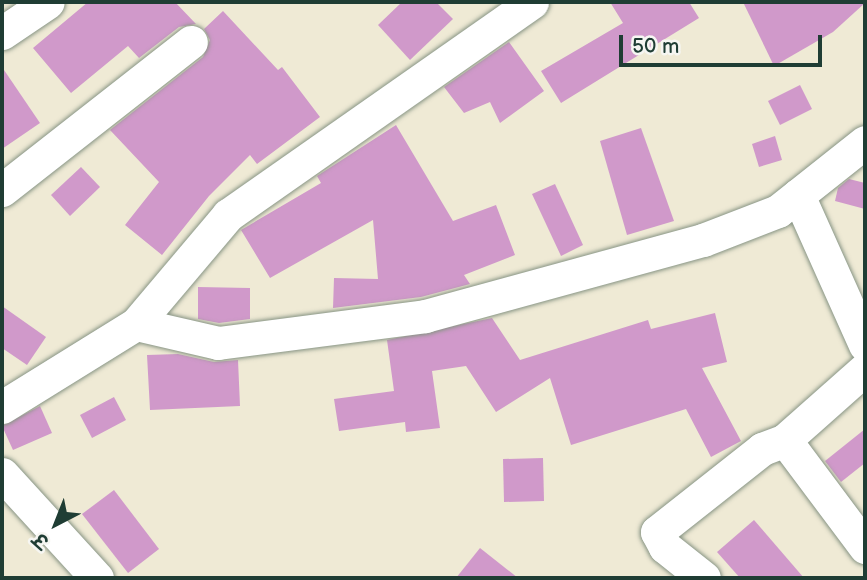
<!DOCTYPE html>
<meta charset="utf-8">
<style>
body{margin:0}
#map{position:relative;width:867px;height:580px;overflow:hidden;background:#efead5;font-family:"Balsamiq Sans","Playpen Sans Deva",sans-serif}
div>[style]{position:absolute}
.building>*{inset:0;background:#d099ca}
.roads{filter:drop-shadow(0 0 2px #879484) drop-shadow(0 0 2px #879484)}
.street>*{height:33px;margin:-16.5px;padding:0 16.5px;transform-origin:16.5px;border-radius:16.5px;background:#fff}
span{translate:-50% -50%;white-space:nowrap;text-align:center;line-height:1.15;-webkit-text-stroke:6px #f6f6f2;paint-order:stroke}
.frame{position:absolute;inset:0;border:4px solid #1f3d34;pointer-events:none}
.north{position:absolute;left:21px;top:489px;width:70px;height:70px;-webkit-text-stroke:5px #f6f6f2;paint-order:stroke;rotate:222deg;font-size:19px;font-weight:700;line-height:28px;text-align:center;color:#1f3d34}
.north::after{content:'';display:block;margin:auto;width:24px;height:32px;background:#1f3d34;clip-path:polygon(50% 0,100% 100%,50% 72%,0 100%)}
.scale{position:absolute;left:619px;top:35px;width:203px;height:32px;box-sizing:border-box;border:4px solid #1f3d34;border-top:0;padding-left:9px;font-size:21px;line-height:24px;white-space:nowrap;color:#1f3d34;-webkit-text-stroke:5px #f6f6f2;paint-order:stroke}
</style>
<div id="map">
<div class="building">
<div style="clip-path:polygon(88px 2px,175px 2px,196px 24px,179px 27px,139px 58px,128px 46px,71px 93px,33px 48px)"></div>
<div style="clip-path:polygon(402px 2px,436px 2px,453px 19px,410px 60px,378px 25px)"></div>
<div style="clip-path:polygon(610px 2px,689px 2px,699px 18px,561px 103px,541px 71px,623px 23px)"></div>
<div style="clip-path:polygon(743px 2px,865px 2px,865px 3px,833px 32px,774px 66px)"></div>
<div style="clip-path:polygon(223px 11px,278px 70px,282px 67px,320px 117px,257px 164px,250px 155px,209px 196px,162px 255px,125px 225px,159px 182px,110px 130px,203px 57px,210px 40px,204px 29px)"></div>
<div style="clip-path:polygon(509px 42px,544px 91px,500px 123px,490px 102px,464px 113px,444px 87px)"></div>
<div style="clip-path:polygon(2px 67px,40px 123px,2px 149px)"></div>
<div style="clip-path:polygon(800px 85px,812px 109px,780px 125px,768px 101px)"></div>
<div style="clip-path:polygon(396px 125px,453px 221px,496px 205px,515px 255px,464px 275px,470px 284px,421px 297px,333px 308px,334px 278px,378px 279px,373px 220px,270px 278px,241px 230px,321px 183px,317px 176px)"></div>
<div style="clip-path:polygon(641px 128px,674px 221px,627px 235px,600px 141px)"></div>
<div style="clip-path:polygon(775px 136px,782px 160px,759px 167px,752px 144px)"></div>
<div style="clip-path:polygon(81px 167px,100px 187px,70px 216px,51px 195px)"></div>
<div style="clip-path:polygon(849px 179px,865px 183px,865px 209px,835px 201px,838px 188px)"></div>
<div style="clip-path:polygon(555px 184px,583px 245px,561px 256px,532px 194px)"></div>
<div style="clip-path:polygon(198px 287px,250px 288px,250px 319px,219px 323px,198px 319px)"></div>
<div style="clip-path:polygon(2px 306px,46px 337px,27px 365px,2px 348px)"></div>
<div style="clip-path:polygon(715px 313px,727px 362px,702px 368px,741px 441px,711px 457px,686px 409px,571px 445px,550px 378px,496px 412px,466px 366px,432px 371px,440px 428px,406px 432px,405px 422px,339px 431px,334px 399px,394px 391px,387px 340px,492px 318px,520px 360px,648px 320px,651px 329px)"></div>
<div style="clip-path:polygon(178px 354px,214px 362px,238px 360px,240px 406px,150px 410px,147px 355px)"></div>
<div style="clip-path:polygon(114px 397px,126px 420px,92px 438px,80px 415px)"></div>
<div style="clip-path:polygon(40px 406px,52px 433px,13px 450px,2px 426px)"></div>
<div style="clip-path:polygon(865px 429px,865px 463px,841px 482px,825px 461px)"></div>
<div style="clip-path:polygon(543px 458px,544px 501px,504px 502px,503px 459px)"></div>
<div style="clip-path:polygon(114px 490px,159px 549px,128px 573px,82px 514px)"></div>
<div style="clip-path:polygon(754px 520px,804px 578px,740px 578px,717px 552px)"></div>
<div style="clip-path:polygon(480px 548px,518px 578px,456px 578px)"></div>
</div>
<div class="roads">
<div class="street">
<div style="left:2px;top:33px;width:55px;rotate:-34deg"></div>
<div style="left:2px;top:190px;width:240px;rotate:-38.1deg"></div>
<div style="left:798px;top:195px;width:164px;rotate:65.9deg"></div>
<div style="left:136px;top:324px;width:84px;rotate:13deg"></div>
<div style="left:218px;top:343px;width:209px;rotate:-7.4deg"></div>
<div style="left:425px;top:316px;width:288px;rotate:-15.3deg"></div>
<div style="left:703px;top:240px;width:80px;rotate:-21.1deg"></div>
<div style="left:778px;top:211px;width:111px;rotate:-38.4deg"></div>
<div style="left:2px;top:407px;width:158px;rotate:-31.8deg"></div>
<div style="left:136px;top:324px;width:143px;rotate:-49.8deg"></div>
<div style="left:228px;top:215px;width:371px;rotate:-35deg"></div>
<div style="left:785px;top:440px;width:134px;rotate:53.2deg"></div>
<div style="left:2px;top:474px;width:141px;rotate:47.6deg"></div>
<div style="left:704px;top:578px;width:50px;rotate:-141.5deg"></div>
<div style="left:665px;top:547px;width:17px;rotate:-118deg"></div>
<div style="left:657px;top:532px;width:134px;rotate:-38.3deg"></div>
<div style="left:762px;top:449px;width:25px;rotate:-21deg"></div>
<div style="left:785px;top:440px;width:107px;rotate:-41.6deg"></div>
</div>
</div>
<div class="frame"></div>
<div class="north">उ</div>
<div class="scale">50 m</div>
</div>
